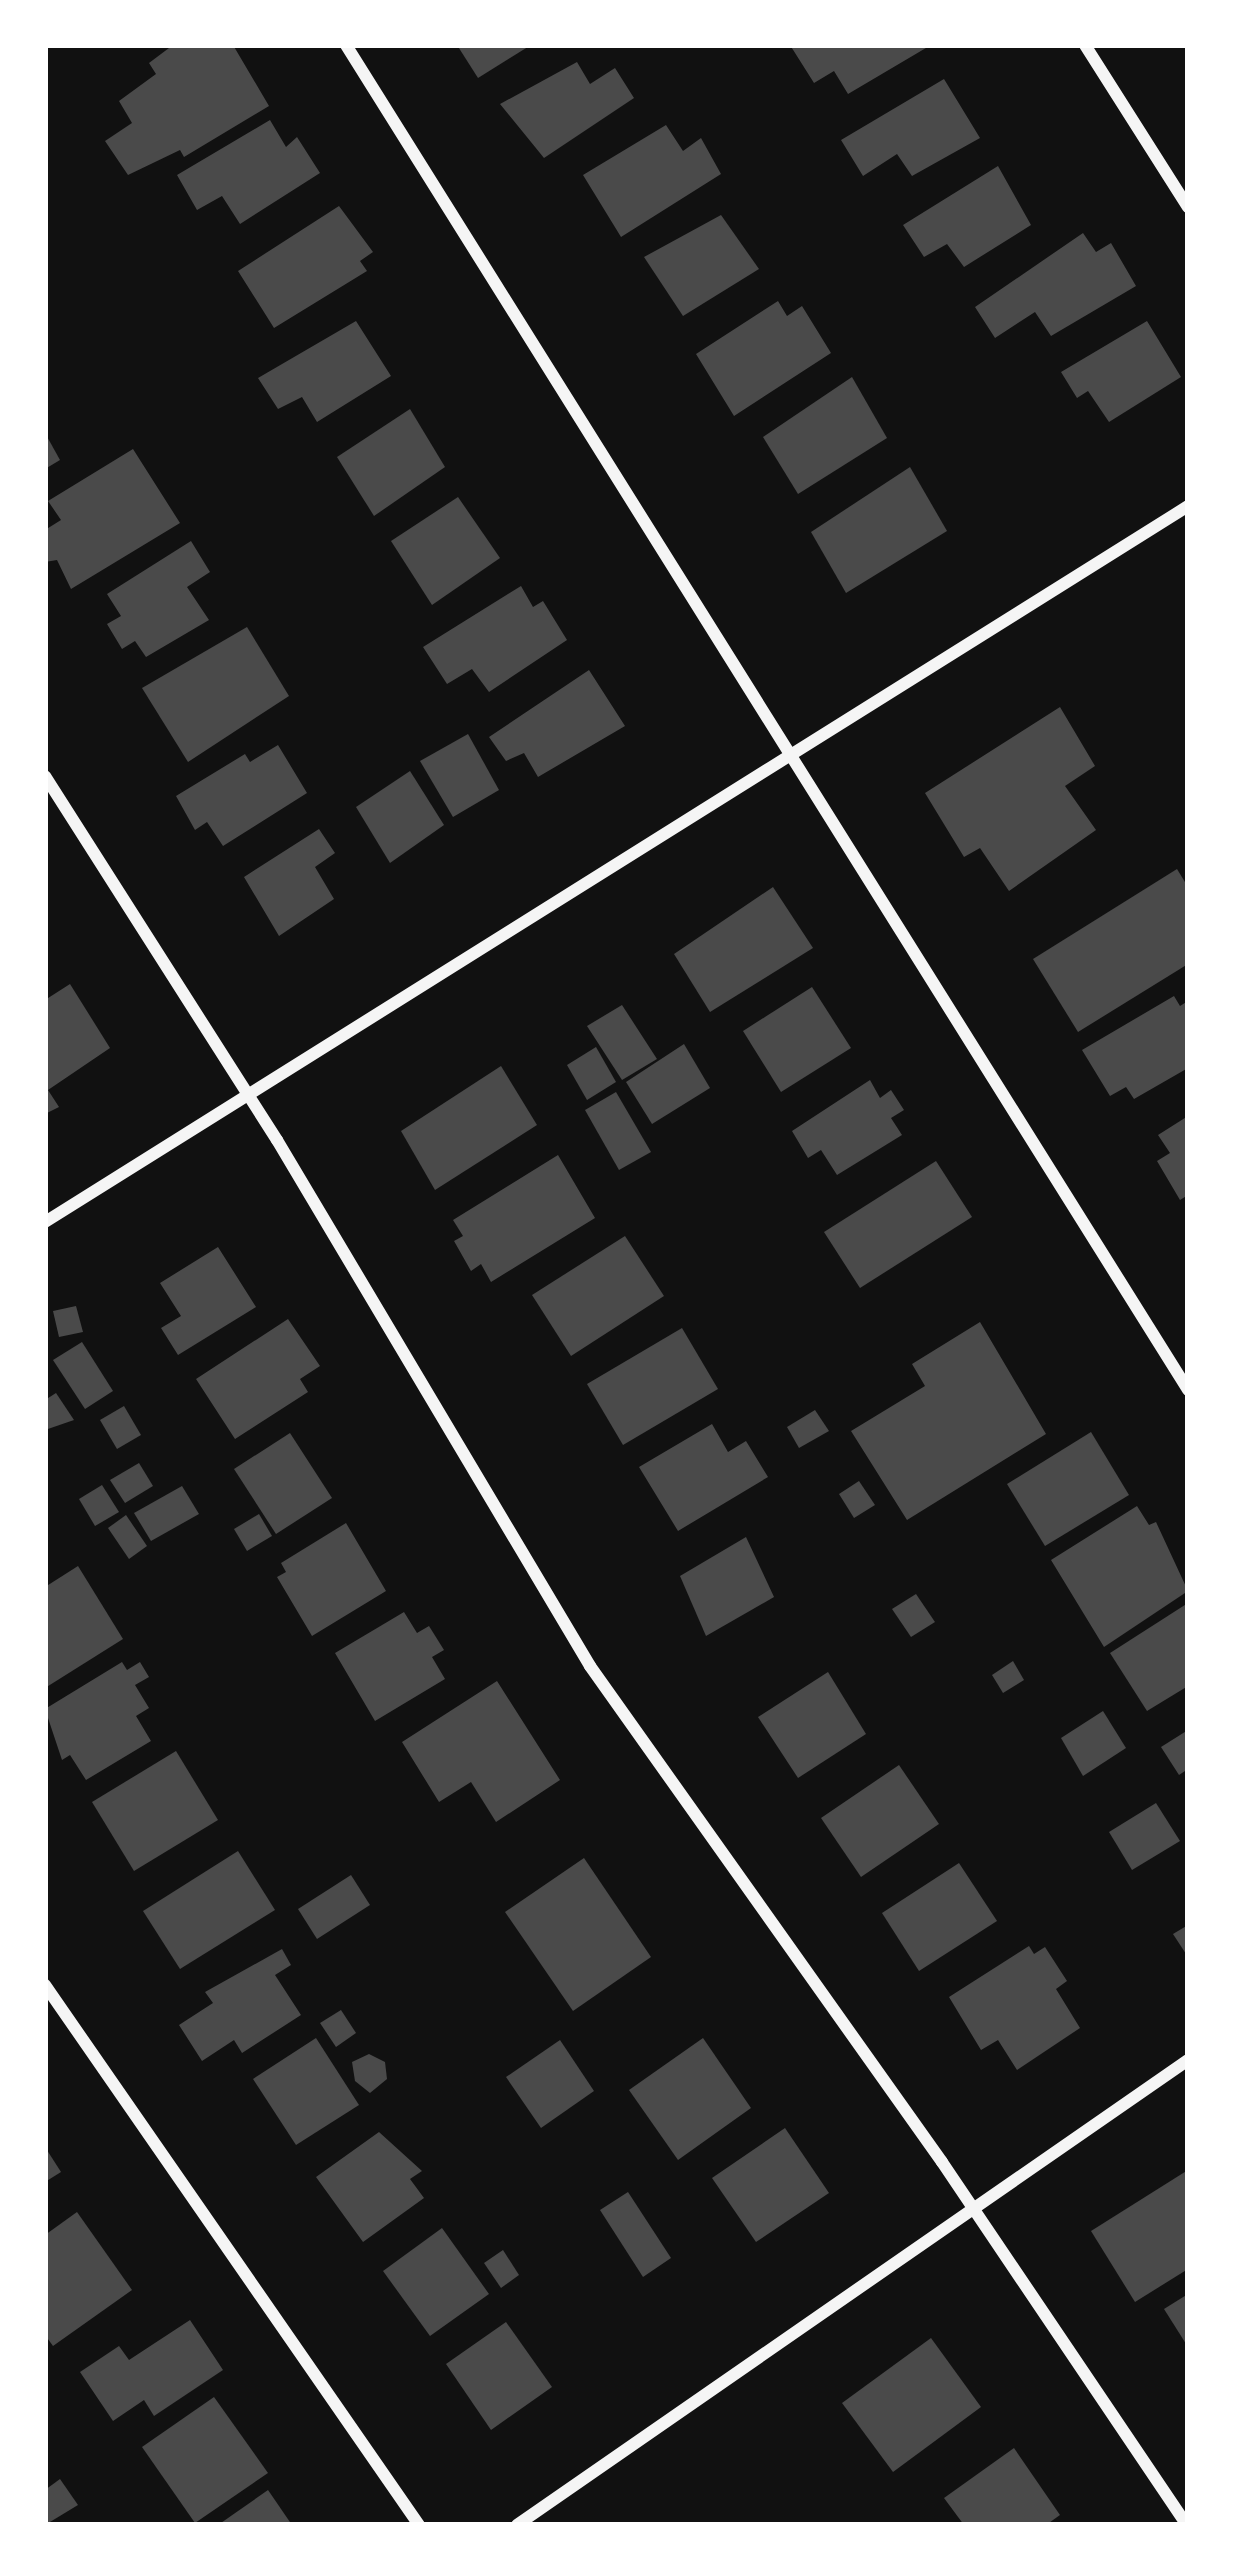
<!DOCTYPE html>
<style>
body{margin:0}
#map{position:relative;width:1233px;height:2570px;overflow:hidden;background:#111;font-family:Manrope,sans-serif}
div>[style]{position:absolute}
.building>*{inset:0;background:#4a4a4a}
.minor>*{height:12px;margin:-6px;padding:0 6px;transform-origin:6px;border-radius:6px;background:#f5f5f5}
span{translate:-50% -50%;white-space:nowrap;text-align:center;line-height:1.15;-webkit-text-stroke:10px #fff;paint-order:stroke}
.frame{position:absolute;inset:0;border:48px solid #fff;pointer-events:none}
</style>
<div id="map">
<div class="building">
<div style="clip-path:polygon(173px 45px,233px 45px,269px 106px,184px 157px,180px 150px,128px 175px,105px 141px,132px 123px,119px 101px,156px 74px,149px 63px)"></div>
<div style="clip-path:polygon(457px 45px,531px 45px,478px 78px)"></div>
<div style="clip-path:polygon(790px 45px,931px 45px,848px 94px,834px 71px,814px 83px)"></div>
<div style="clip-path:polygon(577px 62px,590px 84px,615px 68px,634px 98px,544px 158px,500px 104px)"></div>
<div style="clip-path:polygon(944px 79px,980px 138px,912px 176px,897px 154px,863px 176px,841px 140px)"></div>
<div style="clip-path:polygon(270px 120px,286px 147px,297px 137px,320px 173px,240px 224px,222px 196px,197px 210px,177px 175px)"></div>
<div style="clip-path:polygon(666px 125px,683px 151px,701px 138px,721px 174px,621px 237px,583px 175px)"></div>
<div style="clip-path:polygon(998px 166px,1031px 225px,964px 267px,947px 244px,924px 257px,903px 225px)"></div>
<div style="clip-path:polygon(339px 206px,373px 252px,360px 261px,367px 271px,274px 328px,238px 271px)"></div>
<div style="clip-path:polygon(721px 215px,759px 269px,683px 316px,644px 257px)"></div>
<div style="clip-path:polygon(1083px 233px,1096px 252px,1111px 243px,1136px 286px,1051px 336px,1035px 312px,995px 338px,975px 307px)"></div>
<div style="clip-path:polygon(778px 301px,787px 316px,802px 306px,831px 353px,734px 416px,696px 354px)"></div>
<div style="clip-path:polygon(356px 321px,391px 376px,317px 422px,302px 397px,278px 409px,258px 378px)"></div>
<div style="clip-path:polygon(1147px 321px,1181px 377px,1109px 422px,1088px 391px,1077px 398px,1061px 372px)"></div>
<div style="clip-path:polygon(852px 377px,887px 438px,798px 494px,763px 437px)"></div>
<div style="clip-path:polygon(410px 409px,445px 467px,374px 516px,337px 457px)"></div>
<div style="clip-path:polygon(45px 433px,60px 460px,45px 469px)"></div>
<div style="clip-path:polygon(133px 449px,180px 523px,71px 589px,57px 560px,45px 562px,45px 530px,61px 520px,48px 501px)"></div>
<div style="clip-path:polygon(910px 467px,947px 531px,846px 593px,811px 532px)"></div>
<div style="clip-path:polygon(458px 497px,500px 558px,432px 605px,391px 541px)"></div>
<div style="clip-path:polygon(191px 541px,210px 572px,187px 587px,209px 620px,146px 657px,135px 641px,122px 649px,107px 624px,121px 616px,107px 594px)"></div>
<div style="clip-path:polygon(521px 586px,533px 607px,543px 601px,567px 640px,489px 692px,472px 669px,447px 684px,423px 647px)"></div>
<div style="clip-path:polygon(247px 627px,289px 696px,188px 762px,142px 688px)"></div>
<div style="clip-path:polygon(589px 670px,625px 726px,538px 777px,524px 753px,506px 761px,489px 737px)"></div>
<div style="clip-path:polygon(1060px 707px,1095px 766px,1065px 786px,1096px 830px,1009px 891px,980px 848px,964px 857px,925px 793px)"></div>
<div style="clip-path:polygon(468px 734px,499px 790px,453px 817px,420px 761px)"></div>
<div style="clip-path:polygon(278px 745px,307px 793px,223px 846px,207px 822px,195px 830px,176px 796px,245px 754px,250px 762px)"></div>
<div style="clip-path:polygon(410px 771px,444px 825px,390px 863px,356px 807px)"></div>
<div style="clip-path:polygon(319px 829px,335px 853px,315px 867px,334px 899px,279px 936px,244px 877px)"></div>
<div style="clip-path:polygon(1177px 869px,1188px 887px,1188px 964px,1078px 1032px,1033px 959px)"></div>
<div style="clip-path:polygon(773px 887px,813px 948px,710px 1012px,674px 954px)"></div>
<div style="clip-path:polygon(70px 984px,110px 1048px,48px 1090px,59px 1107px,45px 1114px,45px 1000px)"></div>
<div style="clip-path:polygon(812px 987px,851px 1048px,781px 1092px,743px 1031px)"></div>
<div style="clip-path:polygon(1174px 996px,1180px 1006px,1188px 1001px,1188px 1068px,1134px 1099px,1126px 1087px,1110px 1096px,1082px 1050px)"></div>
<div style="clip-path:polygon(622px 1005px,657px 1059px,622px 1080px,587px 1026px)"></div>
<div style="clip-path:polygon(684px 1044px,710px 1088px,652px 1124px,626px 1082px)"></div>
<div style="clip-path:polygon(596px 1047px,616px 1082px,587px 1100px,567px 1065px)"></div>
<div style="clip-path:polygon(501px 1066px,537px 1125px,435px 1190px,401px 1131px)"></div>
<div style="clip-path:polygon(870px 1080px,880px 1098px,891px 1090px,904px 1110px,891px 1118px,902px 1135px,837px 1175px,821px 1150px,808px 1158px,792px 1131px)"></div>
<div style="clip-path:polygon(616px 1092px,651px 1152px,619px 1170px,585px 1110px)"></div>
<div style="clip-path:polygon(1188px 1116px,1188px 1195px,1180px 1200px,1157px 1161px,1170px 1153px,1158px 1135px)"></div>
<div style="clip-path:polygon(558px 1155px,595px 1218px,491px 1282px,481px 1264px,471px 1271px,454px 1241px,463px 1236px,453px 1220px)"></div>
<div style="clip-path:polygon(936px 1161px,972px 1217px,860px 1288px,824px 1232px)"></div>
<div style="clip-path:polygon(625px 1236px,664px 1296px,571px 1356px,532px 1295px)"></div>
<div style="clip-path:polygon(218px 1247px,256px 1307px,178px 1355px,161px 1328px,181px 1316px,160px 1283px)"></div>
<div style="clip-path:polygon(76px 1306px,83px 1332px,59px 1337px,53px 1311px)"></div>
<div style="clip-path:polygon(288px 1319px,320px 1366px,300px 1379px,308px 1392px,235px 1439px,196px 1379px)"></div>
<div style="clip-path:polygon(980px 1322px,1046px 1434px,907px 1520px,851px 1431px,925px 1386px,912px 1364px)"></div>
<div style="clip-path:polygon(682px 1328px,718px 1389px,623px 1445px,587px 1384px)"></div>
<div style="clip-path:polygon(82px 1342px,113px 1391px,85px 1409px,53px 1360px)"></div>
<div style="clip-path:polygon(56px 1393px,74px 1420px,45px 1430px,45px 1400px)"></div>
<div style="clip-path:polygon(124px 1406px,141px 1435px,117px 1449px,100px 1420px)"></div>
<div style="clip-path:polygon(815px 1410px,829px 1431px,799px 1448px,787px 1427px)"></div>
<div style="clip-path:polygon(712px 1424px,728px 1452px,746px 1441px,768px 1477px,678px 1531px,639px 1467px)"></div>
<div style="clip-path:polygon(1091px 1432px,1129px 1495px,1045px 1546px,1007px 1484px)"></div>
<div style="clip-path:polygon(290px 1433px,332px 1498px,276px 1534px,234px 1469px)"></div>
<div style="clip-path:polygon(139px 1463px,153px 1486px,125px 1503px,110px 1480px)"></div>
<div style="clip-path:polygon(859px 1481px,875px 1505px,854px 1518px,839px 1494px)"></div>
<div style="clip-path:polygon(102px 1485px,119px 1512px,95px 1526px,79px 1499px)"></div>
<div style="clip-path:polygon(182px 1486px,199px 1514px,151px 1541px,134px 1513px)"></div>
<div style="clip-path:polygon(1137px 1506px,1149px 1525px,1156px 1522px,1188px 1591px,1104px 1647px,1051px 1560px)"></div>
<div style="clip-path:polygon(259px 1514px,272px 1536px,247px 1551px,234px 1529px)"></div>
<div style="clip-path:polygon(126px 1515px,147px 1546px,129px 1559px,108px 1528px)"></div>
<div style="clip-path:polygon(346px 1523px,386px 1591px,312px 1636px,277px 1577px,286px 1572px,281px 1563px)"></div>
<div style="clip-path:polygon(746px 1537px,774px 1597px,706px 1636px,680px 1576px)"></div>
<div style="clip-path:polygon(78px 1566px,123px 1639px,45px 1688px,45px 1587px)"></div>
<div style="clip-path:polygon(916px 1594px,935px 1622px,911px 1637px,892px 1609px)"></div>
<div style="clip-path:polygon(1188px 1603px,1188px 1686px,1147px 1711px,1110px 1653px)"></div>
<div style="clip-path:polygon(404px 1612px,417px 1633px,429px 1626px,444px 1650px,432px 1657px,445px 1679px,375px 1721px,335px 1653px)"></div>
<div style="clip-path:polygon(1013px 1661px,1024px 1680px,1003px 1693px,992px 1675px)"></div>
<div style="clip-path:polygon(122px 1662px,127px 1670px,140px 1662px,149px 1677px,135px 1685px,149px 1708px,136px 1716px,151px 1741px,86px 1780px,70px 1755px,62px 1760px,45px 1709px)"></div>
<div style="clip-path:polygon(828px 1672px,866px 1734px,798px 1778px,758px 1717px)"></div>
<div style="clip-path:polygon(497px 1681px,560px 1780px,496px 1822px,471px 1782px,439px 1802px,402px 1742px)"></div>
<div style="clip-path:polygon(1103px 1711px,1126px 1748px,1083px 1776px,1061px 1738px)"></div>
<div style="clip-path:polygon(1188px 1730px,1188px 1769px,1179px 1775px,1161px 1747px)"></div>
<div style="clip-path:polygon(176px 1751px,218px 1820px,134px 1871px,92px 1802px)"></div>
<div style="clip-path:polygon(899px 1765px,939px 1824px,861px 1877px,821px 1818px)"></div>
<div style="clip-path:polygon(1156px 1803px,1180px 1841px,1132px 1870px,1109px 1832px)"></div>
<div style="clip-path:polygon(238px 1851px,275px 1910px,180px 1969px,143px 1911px)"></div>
<div style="clip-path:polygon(584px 1858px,651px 1957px,573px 2011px,505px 1912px)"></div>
<div style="clip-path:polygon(959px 1863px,997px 1921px,919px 1971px,882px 1913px)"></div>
<div style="clip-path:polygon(351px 1875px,370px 1905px,317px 1939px,298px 1909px)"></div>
<div style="clip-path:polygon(1188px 1925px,1188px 1957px,1173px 1934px)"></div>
<div style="clip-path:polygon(1029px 1946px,1034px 1954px,1045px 1947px,1067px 1981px,1056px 1989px,1080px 2028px,1017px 2070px,998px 2040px,981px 2050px,949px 1997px)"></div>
<div style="clip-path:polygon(282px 1949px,291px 1965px,275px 1975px,301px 2015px,242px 2053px,234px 2040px,202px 2061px,179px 2025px,213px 2003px,205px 1992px)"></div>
<div style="clip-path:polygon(341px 2010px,356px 2033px,336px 2047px,320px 2023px)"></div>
<div style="clip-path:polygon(316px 2038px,359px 2105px,296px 2145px,253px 2079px)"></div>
<div style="clip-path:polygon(703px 2038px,751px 2108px,678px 2160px,629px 2090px)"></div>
<div style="clip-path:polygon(560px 2040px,594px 2091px,541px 2128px,506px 2077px)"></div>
<div style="clip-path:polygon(369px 2054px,385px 2062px,387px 2079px,370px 2093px,355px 2081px,352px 2062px)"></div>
<div style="clip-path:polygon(785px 2128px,829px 2193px,756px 2242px,712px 2178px)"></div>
<div style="clip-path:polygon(379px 2132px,422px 2171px,410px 2179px,424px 2198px,363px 2242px,316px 2177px)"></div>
<div style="clip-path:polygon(45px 2147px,61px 2172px,45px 2182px)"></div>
<div style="clip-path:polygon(1188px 2170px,1188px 2269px,1135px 2302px,1091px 2231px)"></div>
<div style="clip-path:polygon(628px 2192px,671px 2258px,643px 2277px,600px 2210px)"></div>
<div style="clip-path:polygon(77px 2212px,132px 2290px,53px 2346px,45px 2335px,45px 2235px)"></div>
<div style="clip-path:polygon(442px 2228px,489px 2294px,430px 2336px,383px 2271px)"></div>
<div style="clip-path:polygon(503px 2250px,519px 2275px,501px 2288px,484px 2263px)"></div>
<div style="clip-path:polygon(1188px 2294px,1188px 2347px,1164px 2309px)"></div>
<div style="clip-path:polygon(190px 2320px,223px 2370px,154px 2416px,144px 2400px,113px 2421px,80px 2372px,119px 2346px,129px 2360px)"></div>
<div style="clip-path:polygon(506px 2322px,552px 2387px,491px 2430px,446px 2364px)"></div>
<div style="clip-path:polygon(931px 2338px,981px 2407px,893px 2472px,842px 2403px)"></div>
<div style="clip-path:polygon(214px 2397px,268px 2473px,195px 2523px,142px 2447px)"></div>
<div style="clip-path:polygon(1014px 2448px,1060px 2515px,1046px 2525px,964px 2525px,944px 2498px)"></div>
<div style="clip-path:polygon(60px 2479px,78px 2505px,45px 2525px,45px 2490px)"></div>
<div style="clip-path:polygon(268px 2490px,292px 2525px,218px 2525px)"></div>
</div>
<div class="minor">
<div style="left:346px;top:45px;width:1587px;rotate:57.95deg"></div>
<div style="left:1085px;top:45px;width:192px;rotate:57.6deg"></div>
<div style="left:45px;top:776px;width:432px;rotate:57.5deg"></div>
<div style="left:277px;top:1140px;width:612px;rotate:59.24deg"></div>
<div style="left:590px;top:1666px;width:608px;rotate:54.64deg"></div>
<div style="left:942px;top:2162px;width:438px;rotate:56deg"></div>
<div style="left:45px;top:1222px;width:1349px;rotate:-32.06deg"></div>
<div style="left:45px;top:1985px;width:657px;rotate:55.29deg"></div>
<div style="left:517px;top:2525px;width:816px;rotate:-34.72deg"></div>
</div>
<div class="frame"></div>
</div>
